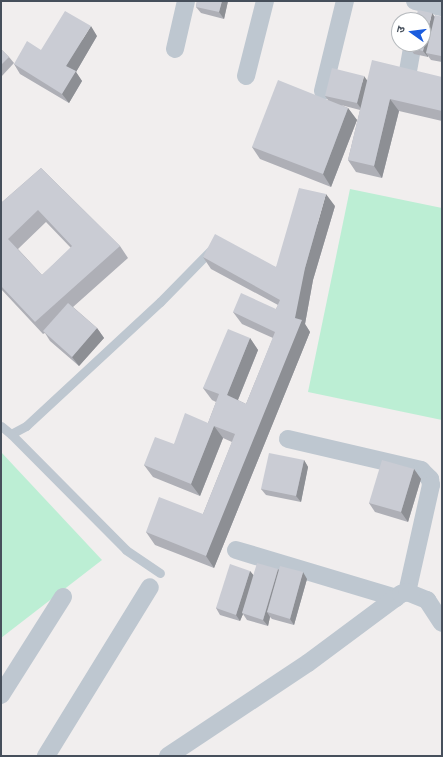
<!DOCTYPE html>
<meta charset="utf-8">
<style>
body{margin:0}
#map{position:relative;width:443px;height:757px;overflow:hidden;background:#f1eeee;font-family:Commissioner,"Noto Sans Devanagari",sans-serif}
div>[style]{position:absolute}
.green>*{inset:0;background:#bceed4}
.service>*{height:9px;margin:-4.5px;padding:0 4.5px;transform-origin:4.5px;border-radius:4.5px;background:#bec7d0}
.minor>*{height:18px;margin:-9px;padding:0 9px;transform-origin:9px;border-radius:9px;background:#bec7d0}
.wall>*{inset:0;background:#aeafb6}
.shaded-wall>*{inset:0;background:#8d8f94}
.building>*{inset:0;background:#caccd4}
span{translate:-50% -50%;white-space:nowrap;text-align:center;line-height:1.15;-webkit-text-stroke:3px #fff;paint-order:stroke}
.frame{position:absolute;inset:0;border:2px solid #464f5b;pointer-events:none}
.north{position:absolute;left:391px;top:12px;width:40px;height:40px;box-sizing:border-box;background:#fff;border:1px solid #b5b9bd;border-radius:50%;rotate:284deg;font-size:11px;font-weight:700;line-height:16px;text-align:center;color:#464f5b}
.north::after{content:'';display:block;margin:auto;width:14px;height:18px;background:#1a5cde;clip-path:polygon(50% 0,100% 100%,50% 72%,0 100%)}
</style>
<div id="map">
<div class="green">
<div style="clip-path:polygon(350px 189px,442px 208px,442px 420px,308px 392px)"></div>
<div style="clip-path:polygon(1px 452px,102px 560px,1px 638px)"></div>
</div>
<div class="service">
<div style="left:1px;top:426px;width:13px;rotate:39deg"></div>
<div style="left:11px;top:434px;width:17px;rotate:-28deg"></div>
<div style="left:26px;top:426px;width:183px;rotate:-42.8deg"></div>
<div style="left:160px;top:302px;width:73px;rotate:-45.6deg"></div>
<div style="left:11px;top:434px;width:163px;rotate:45.2deg"></div>
<div style="left:126px;top:550px;width:41px;rotate:34.1deg"></div>
</div>
<div class="minor">
<div style="left:415px;top:1px;width:28px;rotate:13deg"></div>
<div style="left:175px;top:49px;width:49px;rotate:-77.1deg"></div>
<div style="left:408px;top:71px;width:27px;rotate:-80deg"></div>
<div style="left:246px;top:76px;width:77px;rotate:-75.8deg"></div>
<div style="left:323px;top:91px;width:93px;rotate:-76.3deg"></div>
<div style="left:288px;top:439px;width:137px;rotate:13.1deg"></div>
<div style="left:421px;top:470px;width:13px;rotate:45deg"></div>
<div style="left:430px;top:479px;width:6px;rotate:81deg"></div>
<div style="left:431px;top:485px;width:110px;rotate:102.6deg"></div>
<div style="left:236px;top:550px;width:167px;rotate:16.7deg"></div>
<div style="left:1px;top:695px;width:116px;rotate:-57.7deg"></div>
<div style="left:46px;top:756px;width:198px;rotate:-58.4deg"></div>
<div style="left:168px;top:756px;width:168px;rotate:-33.6deg"></div>
<div style="left:308px;top:663px;width:116px;rotate:-36.6deg"></div>
<div style="left:401px;top:594px;width:6px;rotate:-18deg"></div>
<div style="left:407px;top:592px;width:22px;rotate:22deg"></div>
<div style="left:427px;top:600px;width:27px;rotate:57deg"></div>
</div>
<div class="wall">
<div style="clip-path:polygon(197px 1px,228px 1px,224px 19px,201px 13px,196px 7px)"></div>
<div style="clip-path:polygon(435px 16px,442px 17px,442px 62px,431px 60px,428px 56px,428px 57px,414px 54px,409px 47px)"></div>
<div style="clip-path:polygon(97px 36px,76px 72px,82px 81px,69px 103px,20px 74px,14px 64px,41px 50px)"></div>
<div style="clip-path:polygon(1px 49px,9px 57px,14px 63px,1px 77px)"></div>
<div style="clip-path:polygon(442px 77px,442px 121px,399px 111px,382px 178px,356px 172px,348px 160px,360px 110px,341px 105px,348px 108px,357px 120px,331px 187px,260px 159px,252px 147px,328px 100px,325px 96px,367px 81px)"></div>
<div style="clip-path:polygon(evenodd,41px 168px,120px 246px,128px 258px,73px 307px,97px 328px,104px 338px,79px 366px,50px 341px,45px 333px,43px 334px,1px 289px,1px 203px,41px 168px,46px 222px,71px 248px,42px 275px,18px 249px,46px 222px)"></div>
<div style="clip-path:polygon(335px 206px,313px 280px,305px 324px,310px 332px,214px 568px,155px 545px,146px 532px,203px 514px,232px 442px,223px 438px,200px 496px,153px 477px,144px 465px,174px 444px,208px 423px,216px 402px,212px 400px,203px 388px,250px 338px,258px 350px,238px 400px,246px 404px,273px 338px,242px 324px,233px 312px,276px 309px,278px 305px,211px 269px,203px 257px,276px 267px)"></div>
<div style="clip-path:polygon(304px 460px,308px 467px,301px 502px,266px 495px,261px 489px)"></div>
<div style="clip-path:polygon(414px 469px,421px 479px,408px 522px,375px 512px,369px 503px)"></div>
<div style="clip-path:polygon(278px 569px,279px 570px,307px 579px,294px 625px,272px 619px,270px 617px,268px 626px,247px 620px,243px 614px,240px 621px,220px 615px,216px 608px,250px 571px,253px 575px)"></div>
</div>
<div class="shaded-wall">
<div style="clip-path:polygon(222px 1px,228px 1px,224px 19px,219px 12px)"></div>
<div style="clip-path:polygon(432px 13px,437px 20px,426px 53px,428px 56px,428px 57px,423px 51px)"></div>
<div style="clip-path:polygon(91px 26px,97px 36px,76px 72px,82px 81px,69px 103px,62px 94px,66px 66px)"></div>
<div style="clip-path:polygon(364px 76px,369px 83px,362px 110px,357px 103px)"></div>
<div style="clip-path:polygon(390px 99px,399px 111px,382px 178px,374px 166px)"></div>
<div style="clip-path:polygon(348px 108px,357px 120px,331px 187px,323px 174px)"></div>
<div style="clip-path:polygon(326px 194px,335px 206px,313px 280px,305px 324px,310px 332px,214px 568px,206px 556px,305px 268px)"></div>
<div style="clip-path:polygon(97px 328px,104px 338px,79px 366px,72px 357px)"></div>
<div style="clip-path:polygon(250px 338px,258px 350px,235px 407px,227px 395px)"></div>
<div style="clip-path:polygon(214px 426px,223px 438px,200px 496px,191px 484px)"></div>
<div style="clip-path:polygon(304px 460px,308px 467px,301px 502px,296px 496px)"></div>
<div style="clip-path:polygon(414px 469px,421px 479px,408px 522px,401px 512px)"></div>
<div style="clip-path:polygon(278px 569px,283px 576px,267px 612px,270px 617px,268px 626px,263px 620px)"></div>
<div style="clip-path:polygon(250px 571px,255px 577px,242px 613px,243px 614px,240px 621px,236px 615px)"></div>
<div style="clip-path:polygon(303px 572px,307px 579px,294px 625px,290px 619px)"></div>
</div>
<div class="building">
<div style="clip-path:polygon(197px 1px,222px 1px,219px 12px,196px 7px)"></div>
<div style="clip-path:polygon(418px 10px,432px 13px,423px 51px,409px 47px,410px 44px,423px 44px,423px 20px,415px 20px)"></div>
<div style="clip-path:polygon(65px 11px,91px 26px,66px 66px,76px 71px,62px 94px,14px 64px,27px 41px,41px 50px)"></div>
<div style="clip-path:polygon(435px 15px,442px 17px,442px 50px,441px 56px,426px 53px)"></div>
<div style="clip-path:polygon(1px 49px,9px 57px,1px 65px)"></div>
<div style="clip-path:polygon(372px 60px,442px 77px,442px 111px,390px 99px,374px 166px,348px 160px)"></div>
<div style="clip-path:polygon(332px 68px,364px 76px,357px 103px,325px 96px)"></div>
<div style="clip-path:polygon(278px 80px,348px 108px,323px 174px,252px 147px)"></div>
<div style="clip-path:polygon(evenodd,41px 168px,120px 246px,35px 322px,1px 286px,1px 203px,41px 168px,38px 210px,72px 246px,42px 275px,8px 239px,38px 210px)"></div>
<div style="clip-path:polygon(299px 188px,326px 194px,305px 268px,295px 318px,302px 320px,206px 556px,146px 532px,159px 497px,203px 514px,235px 434px,214px 426px,191px 484px,144px 465px,155px 437px,174px 444px,185px 413px,208px 423px,219px 394px,203px 388px,228px 329px,250px 338px,227px 395px,246px 404px,275px 332px,233px 312px,241px 293px,276px 309px,280px 300px,203px 257px,215px 234px,276px 267px)"></div>
<div style="clip-path:polygon(68px 303px,97px 328px,72px 357px,43px 331px)"></div>
<div style="clip-path:polygon(269px 453px,304px 460px,296px 496px,261px 489px)"></div>
<div style="clip-path:polygon(382px 460px,414px 469px,401px 512px,369px 503px)"></div>
<div style="clip-path:polygon(257px 563px,278px 569px,263px 620px,242px 613px)"></div>
<div style="clip-path:polygon(230px 564px,250px 571px,236px 615px,216px 608px)"></div>
<div style="clip-path:polygon(280px 566px,303px 572px,290px 619px,267px 612px)"></div>
</div>
<div class="frame"></div>
<div class="north">उ</div>
</div>
